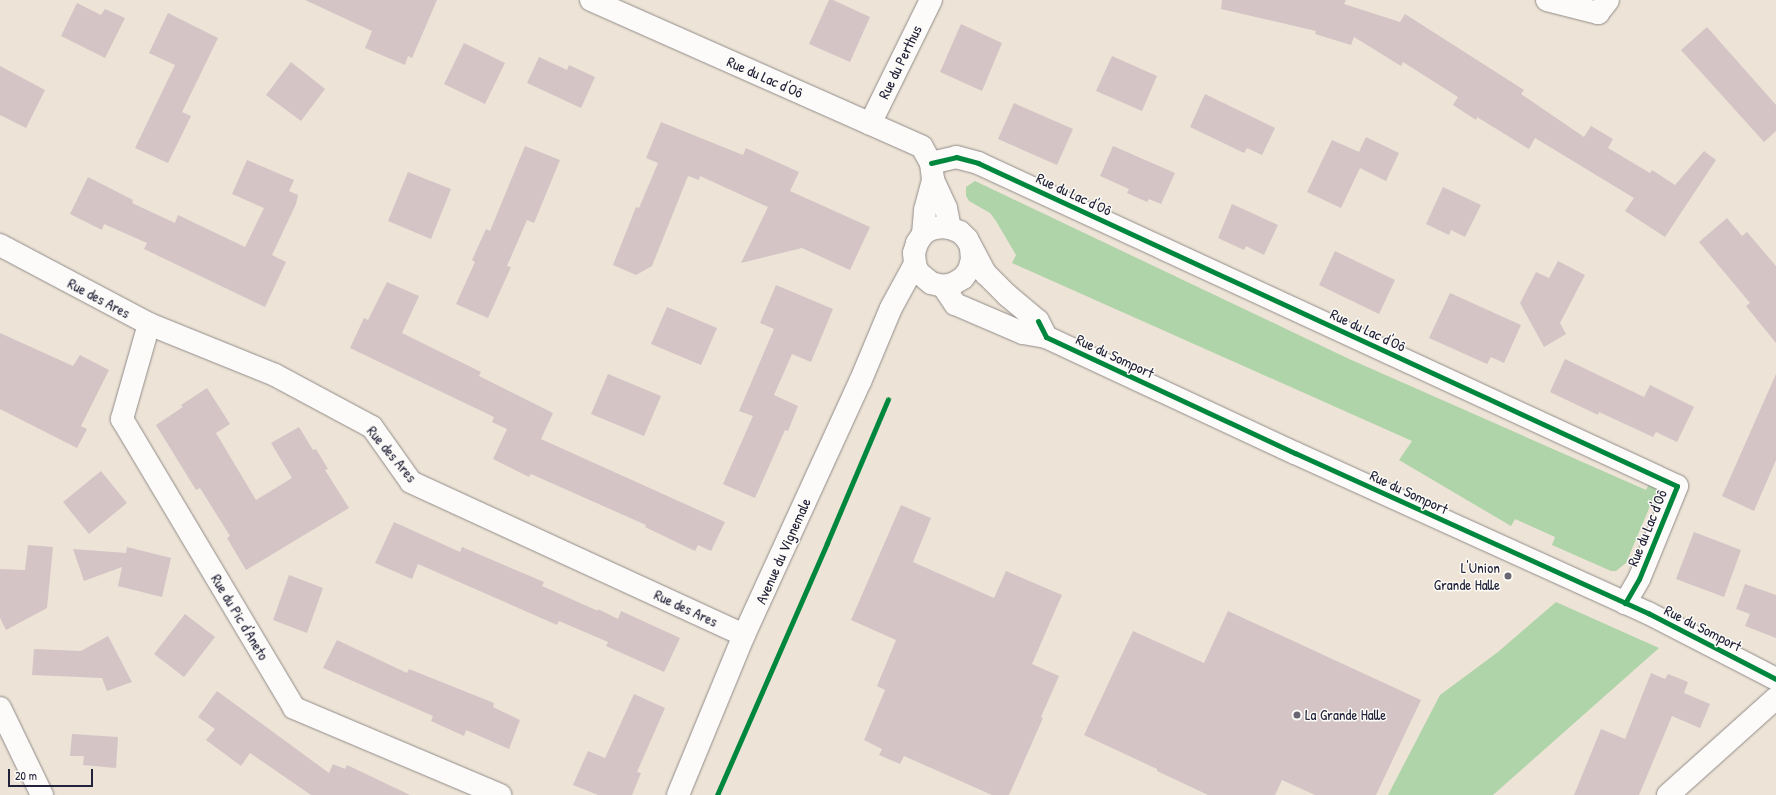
<!DOCTYPE html>
<meta charset="utf-8">
<style>
body{margin:0}
#map{position:relative;width:1776px;height:795px;overflow:hidden;background:#ede3d6;font-family:"Patrick Hand",sans-serif}
div>[style]{position:absolute}
.green>*{inset:0;background:#afd4a9}
.building>*{inset:0;background:#d4c4c6}
.roads{filter:drop-shadow(0 0 1px #918c8a) drop-shadow(0 0 1px #918c8a)}
.minor>*{height:22px;margin:-11px;padding:0 11px;transform-origin:11px;border-radius:11px;background:#fcfbf9}
.cycleway>*{height:5px;margin:-2.5px;padding:0 2.5px;transform-origin:2.5px;border-radius:2.5px;background:#00873e}
.dots>*{width:11px;height:11px;translate:-50% -50%;box-sizing:border-box;border:2px solid #fdfcf7;border-radius:50%}
span{translate:-50% -50%;white-space:nowrap;text-align:center;line-height:1.15;-webkit-text-stroke:3px #fdfcf7;paint-order:stroke}
.street-label{font-size:15px;color:#22223b}
.poi-label{font-size:15px;color:#22223b}
.right{translate:-100% -50%;text-align:right}
.left{translate:0 -50%;text-align:left}
.scale{position:absolute;left:8px;top:769px;width:85px;height:18px;box-sizing:border-box;border:2px solid #22223b;border-top:0;padding-left:5px;font-size:12px;line-height:14px;white-space:nowrap;color:#22223b;-webkit-text-stroke:3px #fdfcf7;paint-order:stroke}
</style>
<div id="map">
<div class="green">
<div style="clip-path:polygon(975px 181px,1347px 358px,1646px 490px,1650px 482px,1658px 489px,1661px 498px,1658px 508px,1650px 506px,1626px 563px,1616px 571px,1611px 571px,1552px 545px,1555px 537px,1515px 519px,1511px 526px,1399px 460px,1412px 441px,1012px 263px,1016px 255px,996px 221px,990px 213px,969px 201px,966px 196px,966px 187px)"></div>
<div style="clip-path:polygon(1556px 602px,1659px 648px,1493px 795px,1388px 795px,1440px 695px,1498px 652px)"></div>
</div>
<div class="building">
<div style="clip-path:polygon(305px 0,437px 0,412px 58px,408px 56px,405px 65px,365px 48px,372px 31px)"></div>
<div style="clip-path:polygon(829px 0,833px 0,870px 17px,850px 62px,809px 44px)"></div>
<div style="clip-path:polygon(1222px 0,1346px 0,1344px 4px,1400px 22px,1405px 14px,1524px 90px,1521px 94px,1584px 137px,1591px 126px,1613px 139px,1608px 148px,1650px 173px,1652px 170px,1675px 185px,1704px 151px,1716px 160px,1665px 237px,1625px 211px,1634px 198px,1535px 138px,1529px 149px,1477px 117px,1476px 120px,1453px 105px,1458px 97px,1403px 62px,1401px 66px,1354px 37px,1351px 45px,1315px 34px,1316px 31px,1221px 9px)"></div>
<div style="clip-path:polygon(77px 3px,101px 15px,105px 9px,125px 18px,105px 58px,61px 36px)"></div>
<div style="clip-path:polygon(168px 13px,218px 38px,182px 112px,191px 116px,168px 163px,135px 148px,175px 65px,149px 53px)"></div>
<div style="clip-path:polygon(961px 24px,1002px 43px,982px 91px,940px 72px)"></div>
<div style="clip-path:polygon(1707px 27px,1776px 105px,1776px 131px,1764px 142px,1681px 50px)"></div>
<div style="clip-path:polygon(464px 43px,505px 63px,485px 104px,444px 84px)"></div>
<div style="clip-path:polygon(1112px 56px,1157px 76px,1142px 111px,1096px 91px)"></div>
<div style="clip-path:polygon(539px 57px,567px 70px,569px 65px,595px 77px,581px 108px,527px 83px)"></div>
<div style="clip-path:polygon(291px 62px,325px 89px,301px 121px,266px 95px)"></div>
<div style="clip-path:polygon(0 66px,45px 90px,26px 128px,0 115px)"></div>
<div style="clip-path:polygon(1205px 94px,1275px 128px,1262px 155px,1247px 148px,1244px 153px,1190px 127px)"></div>
<div style="clip-path:polygon(1014px 103px,1073px 129px,1057px 165px,998px 139px)"></div>
<div style="clip-path:polygon(661px 122px,743px 155px,746px 148px,799px 172px,790px 191px,870px 227px,850px 270px,802px 248px,741px 263px,768px 207px,700px 176px,699px 180px,688px 176px,652px 266px,636px 275px,613px 265px,636px 207px,639px 208px,658px 163px,646px 158px)"></div>
<div style="clip-path:polygon(1366px 137px,1399px 153px,1386px 181px,1360px 168px,1341px 208px,1307px 192px,1332px 140px,1359px 152px)"></div>
<div style="clip-path:polygon(525px 146px,560px 160px,534px 223px,527px 220px,507px 266px,511px 267px,488px 318px,456px 304px,475px 262px,472px 260px,486px 229px,490px 231px)"></div>
<div style="clip-path:polygon(1113px 146px,1175px 173px,1161px 204px,1149px 199px,1147px 202px,1127px 193px,1129px 189px,1100px 176px)"></div>
<div style="clip-path:polygon(247px 160px,294px 180px,289px 191px,298px 195px,296px 204px,272px 255px,286px 262px,265px 307px,144px 249px,147px 243px,104px 224px,102px 230px,70px 214px,88px 177px,133px 200px,132px 203px,175px 223px,178px 215px,245px 247px,264px 208px,232px 194px)"></div>
<div style="clip-path:polygon(408px 172px,451px 189px,431px 239px,388px 221px)"></div>
<div style="clip-path:polygon(1443px 187px,1481px 205px,1465px 237px,1451px 230px,1449px 235px,1426px 224px)"></div>
<div style="clip-path:polygon(1232px 204px,1278px 225px,1264px 255px,1246px 246px,1244px 250px,1218px 238px)"></div>
<div style="clip-path:polygon(1727px 218px,1742px 236px,1747px 232px,1776px 266px,1776px 343px,1746px 306px,1750px 303px,1699px 242px)"></div>
<div style="clip-path:polygon(1335px 251px,1395px 280px,1379px 314px,1319px 285px)"></div>
<div style="clip-path:polygon(1558px 261px,1585px 275px,1560px 323px,1566px 334px,1544px 347px,1520px 303px,1536px 272px,1549px 278px)"></div>
<div style="clip-path:polygon(387px 282px,419px 296px,402px 333px,481px 372px,479px 376px,553px 413px,541px 439px,725px 522px,711px 551px,698px 545px,695px 551px,645px 527px,646px 525px,531px 474px,529px 477px,493px 459px,507px 429px,492px 422px,494px 417px,350px 348px,364px 318px,368px 320px)"></div>
<div style="clip-path:polygon(776px 285px,833px 309px,811px 362px,792px 354px,774px 395px,798px 406px,788px 431px,785px 430px,755px 498px,723px 484px,753px 416px,739px 411px,774px 329px,760px 323px)"></div>
<div style="clip-path:polygon(1450px 293px,1521px 325px,1504px 363px,1491px 357px,1487px 364px,1429px 338px)"></div>
<div style="clip-path:polygon(667px 307px,717px 328px,701px 365px,651px 344px)"></div>
<div style="clip-path:polygon(0 333px,73px 366px,80px 355px,109px 370px,81px 426px,87px 429px,77px 448px,0 409px)"></div>
<div style="clip-path:polygon(1565px 359px,1644px 397px,1650px 385px,1694px 407px,1677px 442px,1656px 432px,1653px 437px,1599px 412px,1598px 415px,1550px 392px)"></div>
<div style="clip-path:polygon(608px 374px,661px 396px,644px 436px,591px 414px)"></div>
<div style="clip-path:polygon(1776px 374px,1776px 460px,1754px 511px,1722px 496px)"></div>
<div style="clip-path:polygon(207px 388px,230px 424px,216px 433px,256px 500px,292px 478px,271px 443px,299px 427px,313px 450px,316px 449px,328px 469px,325px 470px,349px 508px,246px 570px,227px 538px,230px 536px,200px 488px,196px 490px,156px 425px,183px 407px,181px 405px)"></div>
<div style="clip-path:polygon(101px 471px,127px 503px,89px 534px,63px 502px)"></div>
<div style="clip-path:polygon(901px 505px,931px 518px,913px 562px,994px 598px,1006px 571px,1062px 595px,1032px 664px,1059px 676px,1041px 717px,1043px 718px,1009px 795px,992px 795px,904px 756px,900px 764px,879px 755px,882px 749px,864px 740px,885px 690px,877px 686px,896px 640px,851px 620px)"></div>
<div style="clip-path:polygon(394px 522px,460px 552px,462px 547px,544px 582px,542px 586px,598px 611px,598px 609px,618px 619px,621px 611px,680px 638px,664px 672px,606px 646px,608px 642px,559px 621px,557px 625px,418px 564px,412px 579px,375px 563px)"></div>
<div style="clip-path:polygon(1694px 532px,1741px 550px,1724px 597px,1676px 579px)"></div>
<div style="clip-path:polygon(28px 545px,53px 547px,47px 608px,6px 630px,0 618px,0 569px,25px 570px)"></div>
<div style="clip-path:polygon(127px 547px,171px 558px,162px 597px,118px 586px,122px 567px,84px 581px,73px 549px,126px 553px)"></div>
<div style="clip-path:polygon(289px 575px,323px 588px,307px 633px,273px 620px)"></div>
<div style="clip-path:polygon(1745px 584px,1776px 595px,1776px 638px,1745px 626px,1750px 614px,1736px 609px)"></div>
<div style="clip-path:polygon(1228px 611px,1421px 700px,1376px 795px,1315px 795px,1282px 780px,1275px 795px,1208px 795px,1157px 771px,1157px 769px,1084px 735px,1133px 631px,1204px 663px)"></div>
<div style="clip-path:polygon(185px 614px,215px 637px,184px 677px,154px 654px)"></div>
<div style="clip-path:polygon(108px 636px,132px 682px,107px 691px,102px 678px,32px 675px,34px 649px,81px 651px)"></div>
<div style="clip-path:polygon(337px 640px,407px 673px,409px 669px,494px 703px,493px 707px,520px 720px,509px 749px,466px 730px,464px 736px,431px 721px,433px 716px,323px 668px)"></div>
<div style="clip-path:polygon(1651px 673px,1665px 679px,1668px 674px,1688px 682px,1684px 693px,1710px 704px,1700px 728px,1672px 716px,1639px 795px,1574px 795px,1601px 729px,1625px 739px)"></div>
<div style="clip-path:polygon(217px 691px,329px 773px,333px 764px,345px 769px,347px 765px,410px 795px,311px 795px,250px 753px,241px 766px,206px 740px,215px 729px,198px 717px)"></div>
<div style="clip-path:polygon(634px 694px,665px 708px,637px 772px,641px 773px,632px 795px,598px 795px,573px 785px,588px 751px,605px 758px)"></div>
<div style="clip-path:polygon(72px 734px,118px 737px,116px 768px,83px 765px,84px 756px,70px 756px)"></div>
</div>
<div class="roads">
<div class="minor">
<div style="left:591px;top:0;width:362px;rotate:23.9deg"></div>
<div style="left:922px;top:147px;width:18px;rotate:61deg"></div>
<div style="left:931px;top:163px;width:17px;rotate:83deg"></div>
<div style="left:933px;top:180px;width:31px;rotate:65deg"></div>
<div style="left:946px;top:208px;width:20px;rotate:79deg"></div>
<div style="left:1547px;top:0;width:53px;rotate:14.3deg"></div>
<div style="left:1598px;top:13px;width:16px;rotate:-52deg"></div>
<div style="left:870px;top:124px;width:138px;rotate:-63.8deg"></div>
<div style="left:931px;top:163px;width:26px;rotate:-13deg"></div>
<div style="left:956px;top:157px;width:23px;rotate:15deg"></div>
<div style="left:978px;top:163px;width:770px;rotate:24.8deg"></div>
<div style="left:1677px;top:486px;width:100px;rotate:112.2deg"></div>
<div style="left:1639px;top:579px;width:28px;rotate:120deg"></div>
<div style="left:923px;top:234px;width:24px;rotate:-85deg"></div>
<div style="left:925px;top:210px;width:31px;rotate:-75deg"></div>
<div style="left:0;top:245px;width:169px;rotate:27.9deg"></div>
<div style="left:149px;top:324px;width:136px;rotate:22deg"></div>
<div style="left:275px;top:375px;width:110px;rotate:28.2deg"></div>
<div style="left:372px;top:427px;width:67px;rotate:54.7deg"></div>
<div style="left:411px;top:482px;width:366px;rotate:24.7deg"></div>
<div style="left:971px;top:248px;width:11px;rotate:85deg"></div>
<div style="left:972px;top:259px;width:11px;rotate:105deg"></div>
<div style="left:969px;top:270px;width:10px;rotate:127deg"></div>
<div style="left:963px;top:278px;width:12px;rotate:149deg"></div>
<div style="left:953px;top:284px;width:10px;rotate:169deg"></div>
<div style="left:943px;top:286px;width:12px;rotate:-166deg"></div>
<div style="left:931px;top:283px;width:17px;rotate:-140deg"></div>
<div style="left:918px;top:272px;width:9px;rotate:-111deg"></div>
<div style="left:915px;top:264px;width:11px;rotate:-95deg"></div>
<div style="left:914px;top:253px;width:10px;rotate:-73deg"></div>
<div style="left:917px;top:243px;width:11px;rotate:-56deg"></div>
<div style="left:923px;top:234px;width:9px;rotate:-32deg"></div>
<div style="left:931px;top:229px;width:10px;rotate:-11deg"></div>
<div style="left:941px;top:227px;width:9px;rotate:6deg"></div>
<div style="left:950px;top:228px;width:11px;rotate:22deg"></div>
<div style="left:960px;top:232px;width:10px;rotate:45deg"></div>
<div style="left:967px;top:239px;width:40px;rotate:62deg"></div>
<div style="left:986px;top:274px;width:30px;rotate:45deg"></div>
<div style="left:1007px;top:295px;width:40px;rotate:40deg"></div>
<div style="left:1038px;top:321px;width:18px;rotate:63deg"></div>
<div style="left:943px;top:286px;width:22px;rotate:56deg"></div>
<div style="left:955px;top:304px;width:74px;rotate:23.1deg"></div>
<div style="left:1023px;top:333px;width:23px;rotate:10deg"></div>
<div style="left:1046px;top:337px;width:275px;rotate:25deg"></div>
<div style="left:1295px;top:453px;width:388px;rotate:24.4deg"></div>
<div style="left:1648px;top:613px;width:144px;rotate:27.3deg"></div>
<div style="left:149px;top:324px;width:99px;rotate:105.9deg"></div>
<div style="left:122px;top:419px;width:336px;rotate:59.2deg"></div>
<div style="left:294px;top:708px;width:224px;rotate:22.9deg"></div>
<div style="left:0;top:708px;width:97px;rotate:64.2deg"></div>
<div style="left:678px;top:795px;width:173px;rotate:-67.6deg"></div>
<div style="left:744px;top:635px;width:278px;rotate:-65.4deg"></div>
<div style="left:860px;top:382px;width:80px;rotate:-67.3deg"></div>
<div style="left:891px;top:308px;width:50px;rotate:-61.4deg"></div>
<div style="left:1668px;top:795px;width:145px;rotate:-41.9deg"></div>
</div>
</div>
<div class="cycleway">
<div style="left:931px;top:163px;width:26px;rotate:-13deg"></div>
<div style="left:956px;top:157px;width:23px;rotate:15deg"></div>
<div style="left:978px;top:163px;width:770px;rotate:24.8deg"></div>
<div style="left:1677px;top:486px;width:100px;rotate:112.2deg"></div>
<div style="left:1639px;top:579px;width:28px;rotate:120deg"></div>
<div style="left:1038px;top:321px;width:18px;rotate:63deg"></div>
<div style="left:1046px;top:337px;width:275px;rotate:25deg"></div>
<div style="left:1295px;top:453px;width:388px;rotate:24.4deg"></div>
<div style="left:1648px;top:613px;width:144px;rotate:27.3deg"></div>
<div style="left:717px;top:795px;width:275px;rotate:-66.4deg"></div>
<div style="left:827px;top:543px;width:156px;rotate:-67deg"></div>
</div>
<div class="dots">
<div style="left:1508px;top:576px;background:#696671"></div>
<div style="left:1297px;top:715px;background:#696671"></div>
</div>
<div class="street-label">
<span style="left:900px;top:62px;rotate:-64deg">Rue du Perthus</span>
<span style="left:765px;top:77px;rotate:24deg">Rue du Lac d'Oô</span>
<span style="left:1074px;top:194px;rotate:25deg">Rue du Lac d'Oô</span>
<span style="left:99px;top:298px;rotate:28deg">Rue des Ares</span>
<span style="left:1368px;top:330px;rotate:25deg">Rue du Lac d'Oô</span>
<span style="left:1115px;top:356px;rotate:25deg">Rue du Somport</span>
<span style="left:392px;top:454px;rotate:50deg">Rue des Ares</span>
<span style="left:1409px;top:492px;rotate:25deg">Rue du Somport</span>
<span style="left:1647px;top:528px;rotate:-68deg">Rue du Lac d'Oô</span>
<span style="left:783px;top:551px;rotate:-66deg">Avenue du Vignemale</span>
<span style="left:686px;top:608px;rotate:25deg">Rue des Ares</span>
<span style="left:240px;top:617px;rotate:59deg">Rue du Pic d'Aneto</span>
<span style="left:1703px;top:628px;rotate:27deg">Rue du Somport</span>
</div>
<div class="poi-label">
<span class="right" style="left:1500px;top:576px">L'Union<br>Grande Halle</span>
<span class="left" style="left:1305px;top:715px">La Grande Halle</span>
</div>
<div class="scale">20 m</div>
</div>
